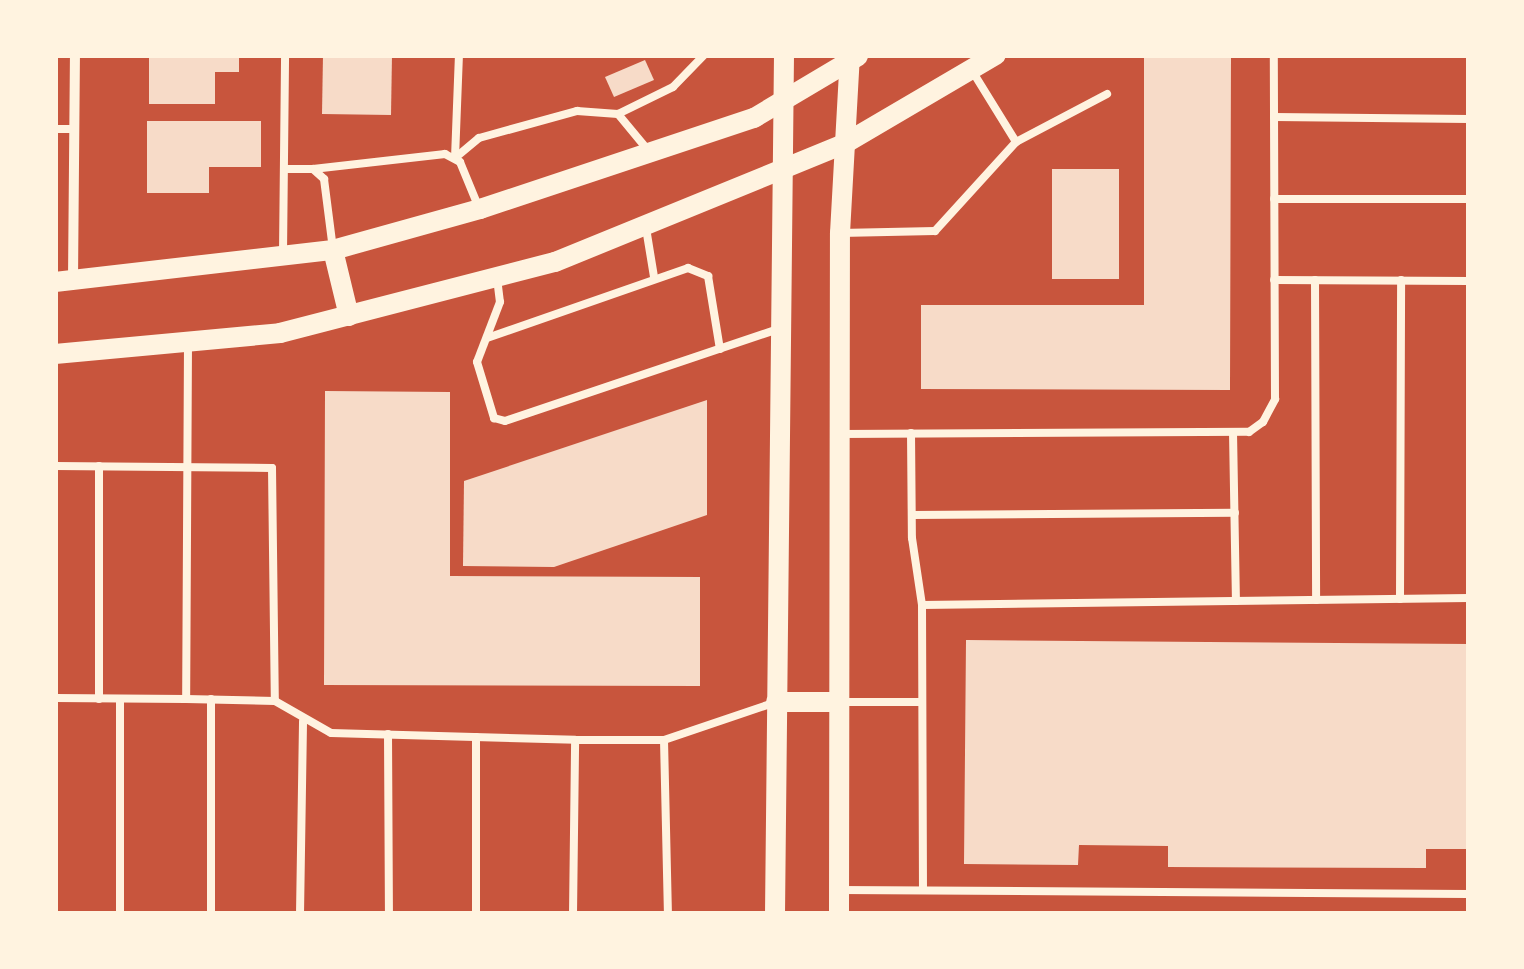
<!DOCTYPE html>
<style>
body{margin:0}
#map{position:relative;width:1524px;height:969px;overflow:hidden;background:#c8553d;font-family:"Times New Roman",serif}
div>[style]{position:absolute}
.building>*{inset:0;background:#f7dbc8}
.service>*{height:8px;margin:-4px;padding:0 4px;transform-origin:4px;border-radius:4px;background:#fff3e0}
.minor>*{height:10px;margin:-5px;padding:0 5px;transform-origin:5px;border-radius:5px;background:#fff3e0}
.secondary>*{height:20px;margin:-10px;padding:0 10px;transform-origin:10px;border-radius:10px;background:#fff3e0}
span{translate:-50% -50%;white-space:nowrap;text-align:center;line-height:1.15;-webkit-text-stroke:10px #fff3e0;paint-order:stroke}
.frame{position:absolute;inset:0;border:58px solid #fff3e0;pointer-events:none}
</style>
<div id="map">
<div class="building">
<div style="clip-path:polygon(149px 55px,239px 55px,239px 72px,215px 72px,215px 104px,149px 104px)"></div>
<div style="clip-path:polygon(323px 55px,392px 55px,391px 115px,322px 114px)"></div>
<div style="clip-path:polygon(1144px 55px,1231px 55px,1230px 390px,921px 389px,921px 305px,1144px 305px)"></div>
<div style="clip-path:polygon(645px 60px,654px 80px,614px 97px,605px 77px)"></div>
<div style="clip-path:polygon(147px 121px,261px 121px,261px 167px,209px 167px,209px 193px,147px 193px)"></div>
<div style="clip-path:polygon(1052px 169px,1119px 169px,1119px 279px,1052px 279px)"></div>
<div style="clip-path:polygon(325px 391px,450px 392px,450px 576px,700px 577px,700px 686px,324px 685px)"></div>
<div style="clip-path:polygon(707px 400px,707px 515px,554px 567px,463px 566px,464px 481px)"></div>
<div style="clip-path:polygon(966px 640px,1469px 644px,1469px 849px,1426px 849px,1426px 868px,1168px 867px,1168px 846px,1079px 845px,1078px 865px,964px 864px)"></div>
</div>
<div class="service">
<div style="left:971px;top:69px;width:86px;rotate:58.3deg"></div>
<div style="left:618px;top:114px;width:61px;rotate:-26.1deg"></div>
<div style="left:673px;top:87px;width:45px;rotate:-45.9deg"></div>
<div style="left:1274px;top:117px;width:195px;rotate:0.6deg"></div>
<div style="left:55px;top:129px;width:19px"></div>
<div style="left:455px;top:158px;width:31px;rotate:-40deg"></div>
<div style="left:479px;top:138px;width:102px;rotate:-15.4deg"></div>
<div style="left:577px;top:111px;width:41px;rotate:4.2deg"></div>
<div style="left:618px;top:114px;width:45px;rotate:50.4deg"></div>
<div style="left:455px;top:158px;width:103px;rotate:-87.8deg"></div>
<div style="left:284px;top:169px;width:29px"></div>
<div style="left:313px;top:169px;width:15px;rotate:42deg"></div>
<div style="left:324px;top:179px;width:71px;rotate:82.7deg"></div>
<div style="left:313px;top:169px;width:133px;rotate:-6.5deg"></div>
<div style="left:445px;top:154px;width:17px;rotate:28deg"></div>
<div style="left:460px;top:162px;width:50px;rotate:67.6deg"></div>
<div style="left:1274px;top:199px;width:195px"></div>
<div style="left:646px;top:228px;width:50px;rotate:80.7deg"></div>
<div style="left:840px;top:233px;width:95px;rotate:-1.2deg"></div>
<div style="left:935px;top:231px;width:120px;rotate:-47.7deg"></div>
<div style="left:1016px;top:142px;width:103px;rotate:-27.8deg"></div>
<div style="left:283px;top:253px;width:198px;rotate:-89.4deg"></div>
<div style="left:497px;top:278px;width:24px;rotate:83deg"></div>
<div style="left:500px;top:302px;width:64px;rotate:111deg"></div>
<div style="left:477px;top:362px;width:59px;rotate:73.1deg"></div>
<div style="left:494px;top:418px;width:11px;rotate:15deg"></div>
<div style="left:505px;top:421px;width:288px;rotate:-18.6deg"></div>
<div style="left:1274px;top:280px;width:195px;rotate:0.3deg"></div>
<div style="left:1315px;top:280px;width:320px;rotate:89.8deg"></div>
<div style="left:487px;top:338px;width:213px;rotate:-19.2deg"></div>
<div style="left:688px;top:268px;width:22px;rotate:22deg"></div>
<div style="left:708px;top:276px;width:74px;rotate:80.7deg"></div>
<div style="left:188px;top:344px;width:355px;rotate:90.3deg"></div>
<div style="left:186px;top:699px;width:89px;rotate:1.3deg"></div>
<div style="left:275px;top:701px;width:64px;rotate:29.7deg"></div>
<div style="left:331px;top:733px;width:244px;rotate:1.6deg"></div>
<div style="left:575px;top:740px;width:89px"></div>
<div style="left:664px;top:740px;width:118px;rotate:-18.7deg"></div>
<div style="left:1233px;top:432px;width:169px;rotate:89deg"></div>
<div style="left:911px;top:433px;width:105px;rotate:89.5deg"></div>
<div style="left:912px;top:538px;width:68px;rotate:81.5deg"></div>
<div style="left:922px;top:605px;width:285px;rotate:89.8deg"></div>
<div style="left:840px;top:434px;width:409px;rotate:-0.3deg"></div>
<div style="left:1249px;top:432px;width:17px;rotate:-36deg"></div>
<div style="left:1263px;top:422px;width:26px;rotate:-62deg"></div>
<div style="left:1275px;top:399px;width:344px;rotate:-90.2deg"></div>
<div style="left:55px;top:466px;width:217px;rotate:0.5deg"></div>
<div style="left:272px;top:468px;width:233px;rotate:89.3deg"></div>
<div style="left:99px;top:466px;width:233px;rotate:90deg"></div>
<div style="left:912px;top:515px;width:323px;rotate:-0.4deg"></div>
<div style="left:1400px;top:599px;width:319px;rotate:-89.8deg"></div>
<div style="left:922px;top:605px;width:547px;rotate:-0.73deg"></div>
<div style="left:55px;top:698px;width:131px;rotate:0.4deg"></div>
<div style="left:120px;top:699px;width:215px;rotate:90deg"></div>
<div style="left:211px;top:699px;width:215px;rotate:90deg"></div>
<div style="left:842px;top:702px;width:80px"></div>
<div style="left:388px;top:734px;width:180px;rotate:89.7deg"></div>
<div style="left:476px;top:737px;width:177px;rotate:90deg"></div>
<div style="left:664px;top:740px;width:174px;rotate:88.7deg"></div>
<div style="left:839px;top:890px;width:630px;rotate:0.36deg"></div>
<div style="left:300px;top:914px;width:193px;rotate:-89.1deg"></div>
<div style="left:573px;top:914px;width:174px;rotate:-89.3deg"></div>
</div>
<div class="minor">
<div style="left:73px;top:279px;width:224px;rotate:-89.5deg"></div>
</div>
<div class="secondary">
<div style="left:333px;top:250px;width:68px;rotate:76.4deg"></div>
<div style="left:55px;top:282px;width:280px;rotate:-6.6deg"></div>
<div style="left:333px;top:250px;width:153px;rotate:-15.6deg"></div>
<div style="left:480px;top:209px;width:289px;rotate:-18.4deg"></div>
<div style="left:754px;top:118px;width:121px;rotate:-30.8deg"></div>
<div style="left:55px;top:354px;width:226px;rotate:-5.3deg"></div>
<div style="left:280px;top:333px;width:284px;rotate:-14.5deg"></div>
<div style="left:555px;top:262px;width:312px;rotate:-22.2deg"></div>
<div style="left:844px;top:144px;width:176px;rotate:-30.4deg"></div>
<div style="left:776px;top:702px;width:63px"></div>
<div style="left:775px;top:914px;width:859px;rotate:-89.4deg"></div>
<div style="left:839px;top:914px;width:681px;rotate:-89.92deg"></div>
<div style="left:840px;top:233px;width:178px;rotate:-86.8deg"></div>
</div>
<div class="frame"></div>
</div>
